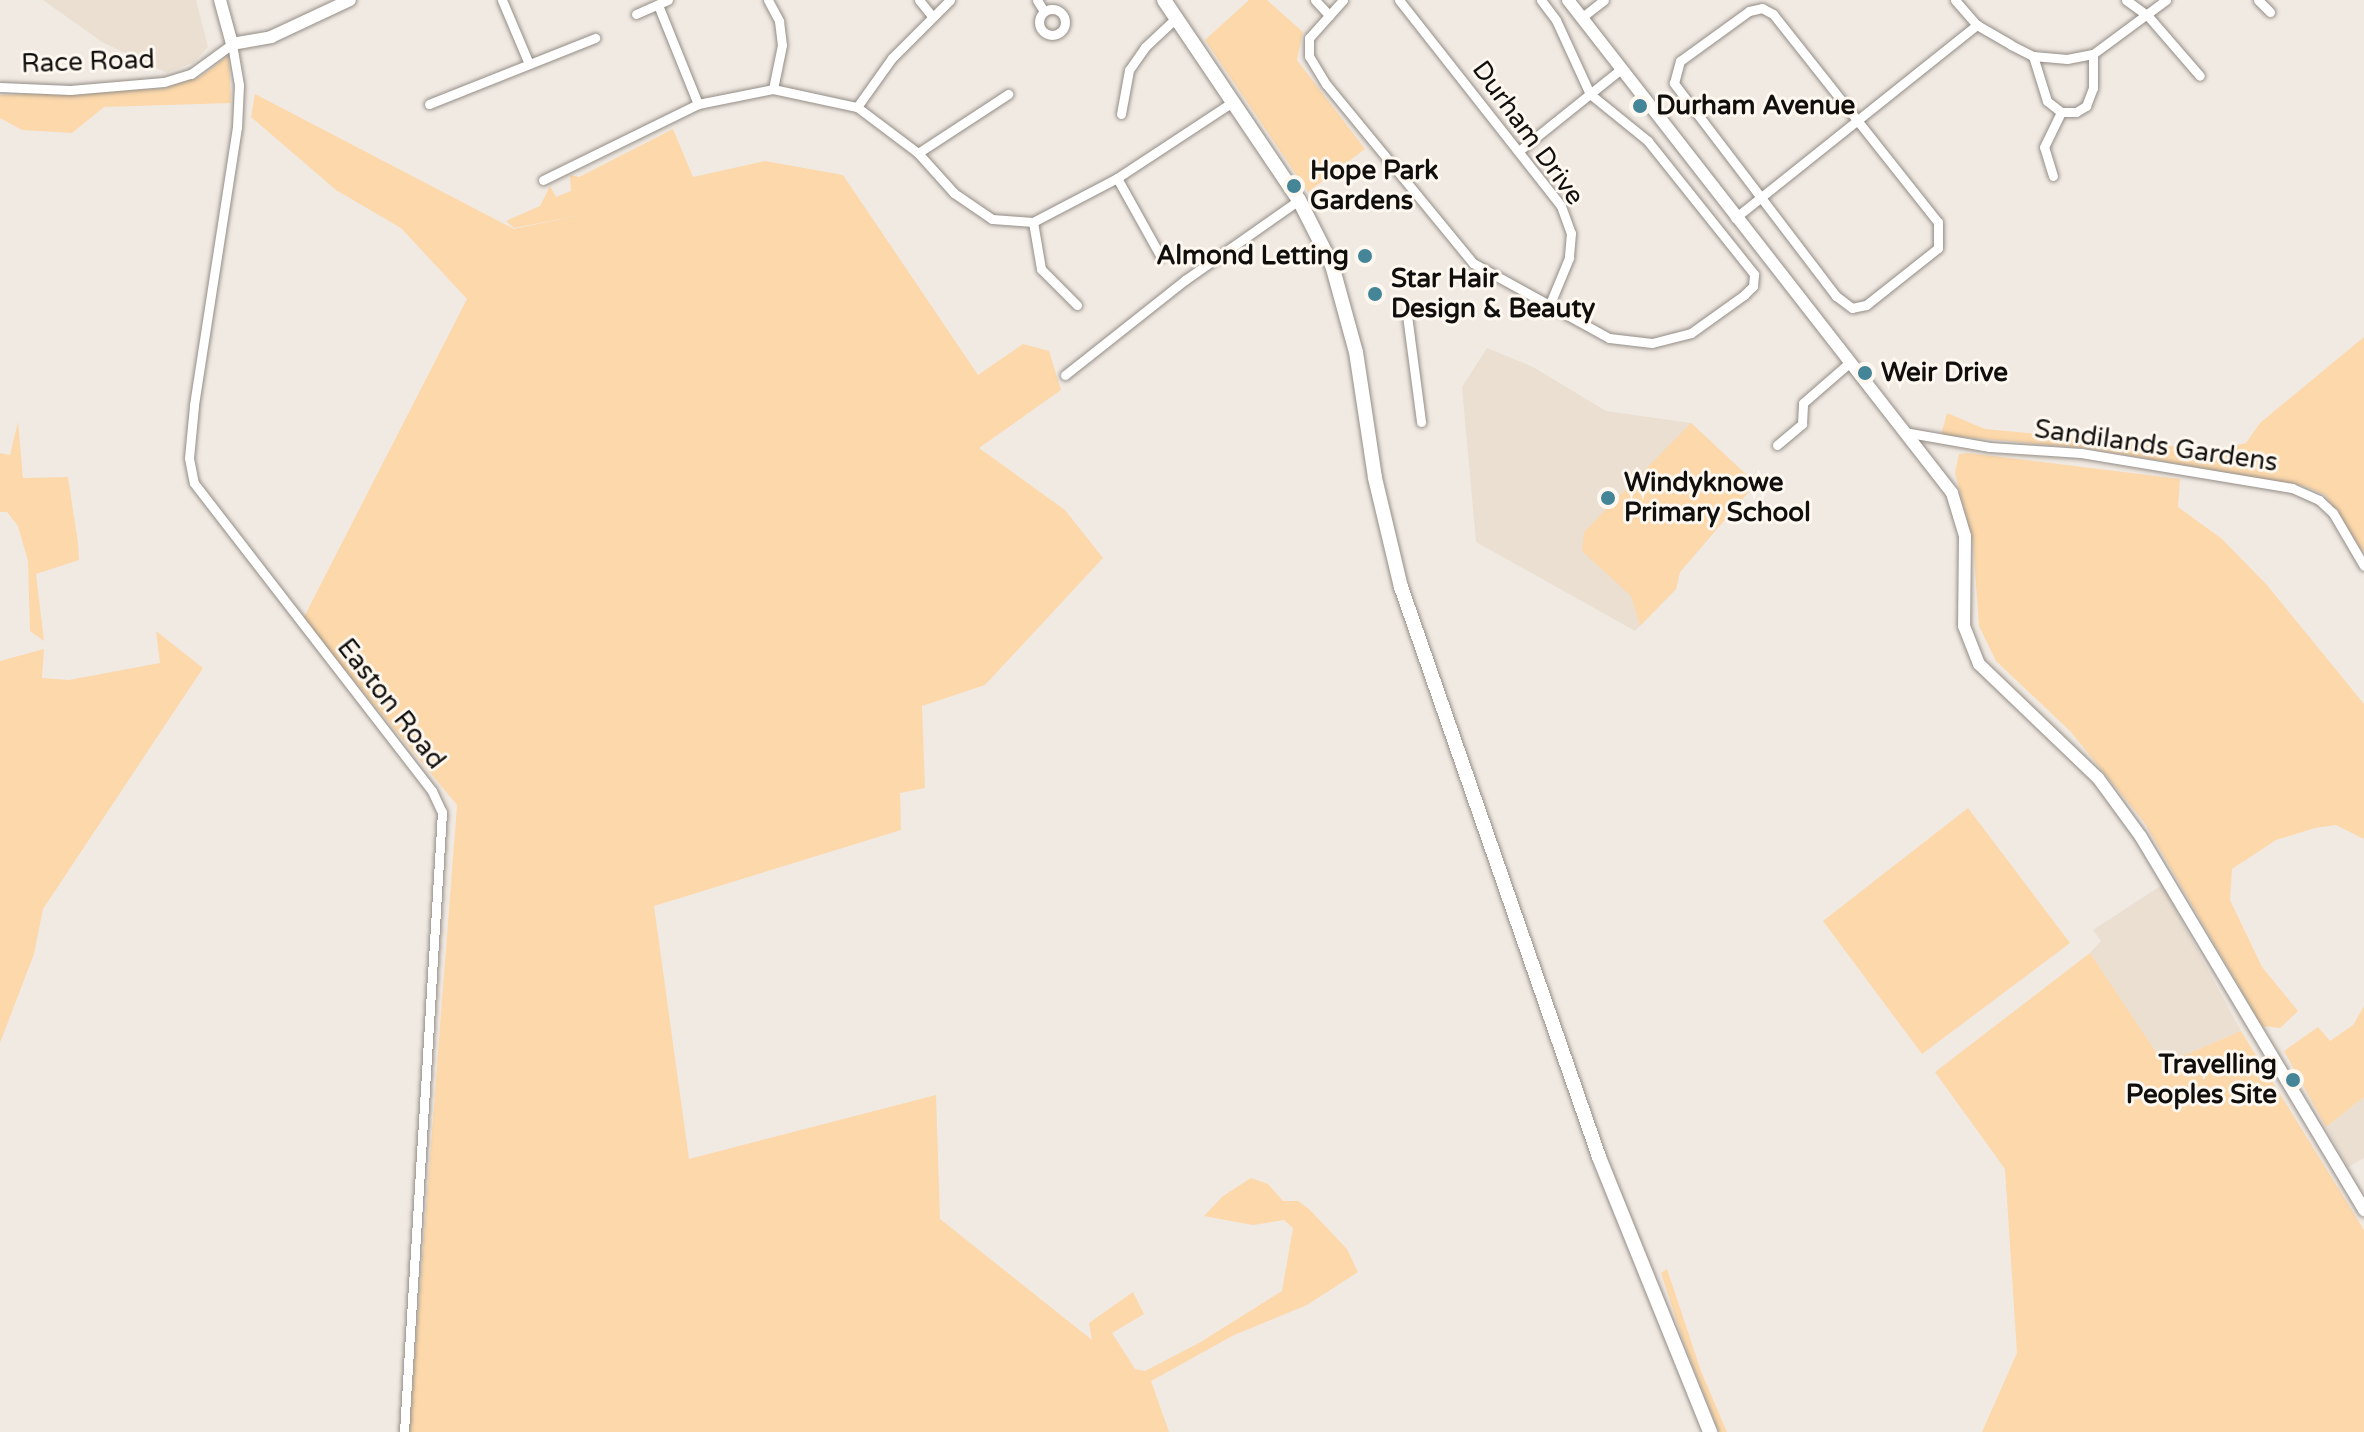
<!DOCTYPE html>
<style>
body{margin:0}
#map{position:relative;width:2364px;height:1432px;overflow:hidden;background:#f1eae3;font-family:"Varela Round",sans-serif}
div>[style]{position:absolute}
.built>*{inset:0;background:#eadfd1}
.green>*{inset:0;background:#fcd8ab}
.roads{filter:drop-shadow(0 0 2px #938d86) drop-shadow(0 0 2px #938d86)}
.street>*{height:9px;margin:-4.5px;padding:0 4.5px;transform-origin:4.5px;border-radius:4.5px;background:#fff}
.street>.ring{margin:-4.5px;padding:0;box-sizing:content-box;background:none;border:9px solid #fff;border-radius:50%}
.secondary>*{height:12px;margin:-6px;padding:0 6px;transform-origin:6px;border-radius:6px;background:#fff}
.primary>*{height:14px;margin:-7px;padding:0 7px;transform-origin:7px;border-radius:7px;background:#fff}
.dots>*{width:22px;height:22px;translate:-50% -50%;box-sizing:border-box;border:4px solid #fef8f0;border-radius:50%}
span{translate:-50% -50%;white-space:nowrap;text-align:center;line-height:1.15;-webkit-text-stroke:6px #fef8f0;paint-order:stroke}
.street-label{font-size:26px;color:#110f0d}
.poi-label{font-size:26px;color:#110f0d;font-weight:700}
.left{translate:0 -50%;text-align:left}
.right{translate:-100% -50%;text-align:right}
</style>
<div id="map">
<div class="built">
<div style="clip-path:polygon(43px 0,196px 0,208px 47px,194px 62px,167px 73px,102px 42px)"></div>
<div style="clip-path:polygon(1487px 348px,1533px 367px,1606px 411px,1691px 423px,1751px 479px,1752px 488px,1680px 572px,1676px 589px,1635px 631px,1476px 542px,1462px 387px)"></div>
<div style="clip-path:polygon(2162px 885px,2241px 1031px,2164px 1064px,2090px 953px,2101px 941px,2093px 930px)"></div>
<div style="clip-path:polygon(2364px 1097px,2364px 1158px,2348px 1167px,2326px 1127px)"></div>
</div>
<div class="green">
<div style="clip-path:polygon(1249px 0,1267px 0,1303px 32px,1297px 60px,1365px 149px,1308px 192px,1205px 40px)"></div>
<div style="clip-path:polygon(229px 55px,231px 103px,104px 107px,72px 133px,22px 130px,0 118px,0 95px,161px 89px,200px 77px)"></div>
<div style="clip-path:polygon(255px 94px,514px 229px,581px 215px,514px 228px,506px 221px,540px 206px,550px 186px,556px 197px,571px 191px,570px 175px,579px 177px,673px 129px,693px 177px,765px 161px,843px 175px,978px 375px,1023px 344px,1049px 351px,1061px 390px,979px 448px,1065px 510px,1103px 558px,985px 685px,922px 706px,925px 788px,900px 793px,901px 830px,654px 906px,689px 1159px,936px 1095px,940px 1219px,1092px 1340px,1089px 1323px,1133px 1292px,1144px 1314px,1112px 1333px,1135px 1369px,1145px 1371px,1199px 1343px,1282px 1291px,1293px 1228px,1284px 1220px,1253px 1225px,1204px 1216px,1223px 1196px,1251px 1178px,1268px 1184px,1283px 1201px,1298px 1201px,1309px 1209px,1347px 1249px,1358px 1272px,1307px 1305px,1234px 1335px,1151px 1381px,1169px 1432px,409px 1432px,457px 805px,303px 619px,467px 299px,401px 228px,336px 190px,251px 117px)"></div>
<div style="clip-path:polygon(2364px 337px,2364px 553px,2325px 495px,2304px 486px,2093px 449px,1941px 435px,1947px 413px,1985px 429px,2216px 450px,2246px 443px,2260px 423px)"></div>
<div style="clip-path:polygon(18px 422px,23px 478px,68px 477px,78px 543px,79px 560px,36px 574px,44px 641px,30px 631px,28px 561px,18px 526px,7px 512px,0 512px,0 453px,10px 455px)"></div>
<div style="clip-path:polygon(1691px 423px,1751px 479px,1752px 488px,1680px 572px,1676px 589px,1640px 626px,1631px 596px,1582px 551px,1584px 532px)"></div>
<div style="clip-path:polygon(1968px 453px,2180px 479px,2178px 507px,2222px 539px,2266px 584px,2364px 704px,2364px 839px,2336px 825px,2315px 828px,2276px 840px,2232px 869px,2230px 900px,2262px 967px,2298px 1011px,2280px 1028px,2262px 1026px,2144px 822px,2070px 731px,1996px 661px,1979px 626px,1973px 542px,1955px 473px,1959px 454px)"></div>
<div style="clip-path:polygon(156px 631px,203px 668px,43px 909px,34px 954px,0 1043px,0 661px,44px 649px,42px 678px,69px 680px,160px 663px)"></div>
<div style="clip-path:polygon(1968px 808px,2070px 943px,1922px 1054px,1823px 921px)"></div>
<div style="clip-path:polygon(2090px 953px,2164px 1064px,2241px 1031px,2364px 1230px,2364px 1432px,1982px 1432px,2017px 1353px,2005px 1169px,1935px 1072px)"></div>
<div style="clip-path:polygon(2364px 1006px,2364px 1097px,2326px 1127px,2284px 1051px,2318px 1027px,2330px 1041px,2353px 1025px)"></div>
<div style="clip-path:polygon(1667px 1269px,1701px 1371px,1727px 1432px,1719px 1432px,1684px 1343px,1661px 1273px)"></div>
</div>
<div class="roads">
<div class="street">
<div style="left:502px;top:0;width:69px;rotate:67.1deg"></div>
<div style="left:768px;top:0;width:24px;rotate:62deg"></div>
<div style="left:779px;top:21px;width:24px;rotate:83deg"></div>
<div style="left:782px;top:45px;width:45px;rotate:101.6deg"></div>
<div style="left:919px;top:0;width:19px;rotate:51deg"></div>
<div style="left:1037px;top:0;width:13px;rotate:58deg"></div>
<div style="left:1315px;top:0;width:21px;rotate:47deg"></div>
<div style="left:1343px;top:0;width:51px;rotate:131.8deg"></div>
<div style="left:1309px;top:38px;width:18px;rotate:90deg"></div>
<div style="left:1309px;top:56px;width:33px;rotate:59deg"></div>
<div style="left:1326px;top:84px;width:232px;rotate:50.6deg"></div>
<div style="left:1473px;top:263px;width:155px;rotate:28.9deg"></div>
<div style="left:1609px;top:338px;width:43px;rotate:6.6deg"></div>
<div style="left:1652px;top:343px;width:40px;rotate:-14.4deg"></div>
<div style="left:1691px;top:333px;width:65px;rotate:-35.6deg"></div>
<div style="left:1744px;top:295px;width:13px;rotate:-45deg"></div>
<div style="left:1753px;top:286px;width:12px;rotate:-85deg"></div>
<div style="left:1754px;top:274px;width:170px;rotate:-128.6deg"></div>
<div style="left:1648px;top:141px;width:75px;rotate:-141deg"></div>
<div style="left:1590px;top:94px;width:81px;rotate:-114.7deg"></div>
<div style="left:1556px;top:20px;width:25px;rotate:-127deg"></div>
<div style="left:1399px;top:0;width:262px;rotate:51.8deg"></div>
<div style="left:1561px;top:206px;width:29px;rotate:70deg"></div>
<div style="left:1571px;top:233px;width:25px;rotate:95deg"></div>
<div style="left:1569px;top:258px;width:52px;rotate:112.6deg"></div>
<div style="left:1955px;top:0;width:33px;rotate:49deg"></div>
<div style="left:1977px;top:25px;width:39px;rotate:30deg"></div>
<div style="left:2011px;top:45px;width:25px;rotate:27deg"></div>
<div style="left:2033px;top:56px;width:34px;rotate:5deg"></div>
<div style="left:2067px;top:59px;width:26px;rotate:-11deg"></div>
<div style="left:2093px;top:54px;width:91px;rotate:-36.5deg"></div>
<div style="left:2126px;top:0;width:27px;rotate:36deg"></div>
<div style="left:2148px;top:16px;width:79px;rotate:49.1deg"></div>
<div style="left:2258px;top:0;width:17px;rotate:45deg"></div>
<div style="left:658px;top:5px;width:107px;rotate:68deg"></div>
<div style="left:1762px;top:8px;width:13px;rotate:29deg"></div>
<div style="left:1773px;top:14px;width:265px;rotate:51.6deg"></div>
<div style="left:1938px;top:222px;width:26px;rotate:90deg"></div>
<div style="left:1938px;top:248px;width:92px;rotate:141.6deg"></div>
<div style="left:1866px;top:305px;width:14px;rotate:168deg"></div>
<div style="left:1852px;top:308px;width:20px;rotate:-143deg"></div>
<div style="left:1836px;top:296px;width:268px;rotate:-127.3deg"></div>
<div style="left:1674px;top:83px;width:23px;rotate:-75deg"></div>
<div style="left:1680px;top:61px;width:85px;rotate:-35.9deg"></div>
<div style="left:1749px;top:11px;width:13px;rotate:-13deg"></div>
<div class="ring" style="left:1039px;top:9px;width:17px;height:17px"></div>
<div style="left:636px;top:14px;width:35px;rotate:-24deg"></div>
<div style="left:1581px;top:18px;width:29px;rotate:-38deg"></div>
<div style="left:2033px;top:56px;width:47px;rotate:72.7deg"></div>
<div style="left:2047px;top:101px;width:18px;rotate:38deg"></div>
<div style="left:2061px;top:112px;width:15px"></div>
<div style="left:2076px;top:112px;width:12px;rotate:-31deg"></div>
<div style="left:2086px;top:106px;width:19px;rotate:-69deg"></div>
<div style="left:2093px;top:88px;width:34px;rotate:-90deg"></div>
<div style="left:0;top:87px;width:70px;rotate:2.5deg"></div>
<div style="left:70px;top:90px;width:94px;rotate:-4.9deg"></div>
<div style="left:164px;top:82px;width:28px;rotate:-17deg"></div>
<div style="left:191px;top:74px;width:51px;rotate:-36.2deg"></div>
<div style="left:232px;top:44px;width:42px;rotate:80.3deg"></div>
<div style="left:239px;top:85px;width:42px;rotate:92.7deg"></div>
<div style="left:237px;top:127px;width:282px;rotate:98.8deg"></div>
<div style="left:194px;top:406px;width:52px;rotate:95.5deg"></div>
<div style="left:189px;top:458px;width:25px;rotate:79deg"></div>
<div style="left:194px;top:483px;width:389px;rotate:52.3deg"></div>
<div style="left:432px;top:791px;width:23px;rotate:65deg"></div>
<div style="left:442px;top:812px;width:621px;rotate:93.51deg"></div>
<div style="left:429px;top:104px;width:179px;rotate:-21.7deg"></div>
<div style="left:857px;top:107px;width:60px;rotate:-54.5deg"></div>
<div style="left:892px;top:58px;width:82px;rotate:-45deg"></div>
<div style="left:1121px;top:114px;width:45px;rotate:-79.7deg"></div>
<div style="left:1129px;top:70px;width:28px;rotate:-55deg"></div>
<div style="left:1145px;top:47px;width:42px;rotate:-43.1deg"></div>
<div style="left:1520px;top:150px;width:129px;rotate:-38.7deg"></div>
<div style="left:918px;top:153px;width:108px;rotate:-33.2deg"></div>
<div style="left:2053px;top:176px;width:30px;rotate:-107deg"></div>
<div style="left:2044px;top:147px;width:39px;rotate:-64deg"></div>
<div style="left:1117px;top:178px;width:90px;rotate:60.9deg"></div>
<div style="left:543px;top:180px;width:173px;rotate:-26.1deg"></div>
<div style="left:698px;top:104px;width:76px;rotate:-11.3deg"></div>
<div style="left:773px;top:89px;width:86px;rotate:12.1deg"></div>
<div style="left:857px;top:107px;width:76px;rotate:37deg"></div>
<div style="left:918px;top:153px;width:54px;rotate:48deg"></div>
<div style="left:954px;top:193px;width:46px;rotate:34.4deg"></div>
<div style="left:992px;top:219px;width:41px;rotate:4.2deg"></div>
<div style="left:1033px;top:222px;width:95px;rotate:-27.6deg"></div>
<div style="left:1117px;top:178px;width:136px;rotate:-33.3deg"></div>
<div style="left:1735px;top:218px;width:310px;rotate:-38.6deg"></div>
<div style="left:1033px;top:222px;width:48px;rotate:80.3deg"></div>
<div style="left:1041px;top:269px;width:51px;rotate:45deg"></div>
<div style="left:1407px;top:315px;width:108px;rotate:82.5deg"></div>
<div style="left:1065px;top:375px;width:153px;rotate:-38.4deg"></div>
<div style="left:1185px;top:280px;width:139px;rotate:-35.1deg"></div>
<div style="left:1904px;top:432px;width:87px;rotate:9.9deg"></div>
<div style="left:1990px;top:447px;width:91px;rotate:3.8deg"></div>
<div style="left:2081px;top:453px;width:214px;rotate:9.4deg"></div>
<div style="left:2292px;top:488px;width:30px;rotate:24deg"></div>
<div style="left:2319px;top:500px;width:19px;rotate:43deg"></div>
<div style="left:2333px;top:513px;width:61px;rotate:59.7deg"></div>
<div style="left:1777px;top:445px;width:33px;rotate:-40deg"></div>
<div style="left:1802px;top:424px;width:21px;rotate:-87deg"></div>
<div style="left:1803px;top:403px;width:61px;rotate:-41deg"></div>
</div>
<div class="secondary">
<div style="left:220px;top:0;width:46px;rotate:74.7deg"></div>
<div style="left:232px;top:44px;width:40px;rotate:-10deg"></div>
<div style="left:271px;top:37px;width:87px;rotate:-25.1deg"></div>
<div style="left:1568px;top:0;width:625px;rotate:52.08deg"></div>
<div style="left:1952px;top:493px;width:45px;rotate:73.2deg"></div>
<div style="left:1965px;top:536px;width:90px;rotate:90.6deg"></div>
<div style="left:1964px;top:626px;width:41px;rotate:68.5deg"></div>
<div style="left:1979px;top:664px;width:165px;rotate:43.8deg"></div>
<div style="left:2098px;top:778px;width:73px;rotate:53.9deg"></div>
<div style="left:2141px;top:837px;width:435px;rotate:59.1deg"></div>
</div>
<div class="primary">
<div style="left:1164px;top:0;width:241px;rotate:56deg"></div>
<div style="left:1299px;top:200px;width:73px;rotate:63.1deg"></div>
<div style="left:1332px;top:265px;width:90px;rotate:74.6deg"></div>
<div style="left:1356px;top:352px;width:127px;rotate:81.4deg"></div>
<div style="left:1375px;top:478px;width:112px;rotate:76.6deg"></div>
<div style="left:1401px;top:587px;width:603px;rotate:70.84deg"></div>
<div style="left:1599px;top:1157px;width:297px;rotate:68deg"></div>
</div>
</div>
<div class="dots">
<div style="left:1640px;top:106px;background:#448598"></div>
<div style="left:1294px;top:186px;background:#448598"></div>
<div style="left:1365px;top:256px;background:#448598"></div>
<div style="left:1375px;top:294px;background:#448598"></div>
<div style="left:1865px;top:373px;background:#448598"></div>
<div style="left:1608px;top:498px;background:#448598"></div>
<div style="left:2293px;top:1080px;background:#448598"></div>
</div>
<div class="street-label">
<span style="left:88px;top:62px;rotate:-2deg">Race Road</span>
<span style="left:1528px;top:133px;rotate:54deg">Durham Drive</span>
<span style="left:2156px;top:446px;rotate:8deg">Sandilands Gardens</span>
<span style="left:391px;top:704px;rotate:52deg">Easton Road</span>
</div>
<div class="poi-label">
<span class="left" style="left:1656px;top:106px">Durham Avenue</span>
<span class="left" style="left:1310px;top:186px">Hope Park<br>Gardens</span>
<span class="right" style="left:1349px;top:256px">Almond Letting</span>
<span class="left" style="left:1391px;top:294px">Star Hair<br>Design &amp; Beauty</span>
<span class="left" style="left:1881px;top:373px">Weir Drive</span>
<span class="left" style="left:1624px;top:498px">Windyknowe<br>Primary School</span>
<span class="right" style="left:2277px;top:1080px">Travelling<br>Peoples Site</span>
</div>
</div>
